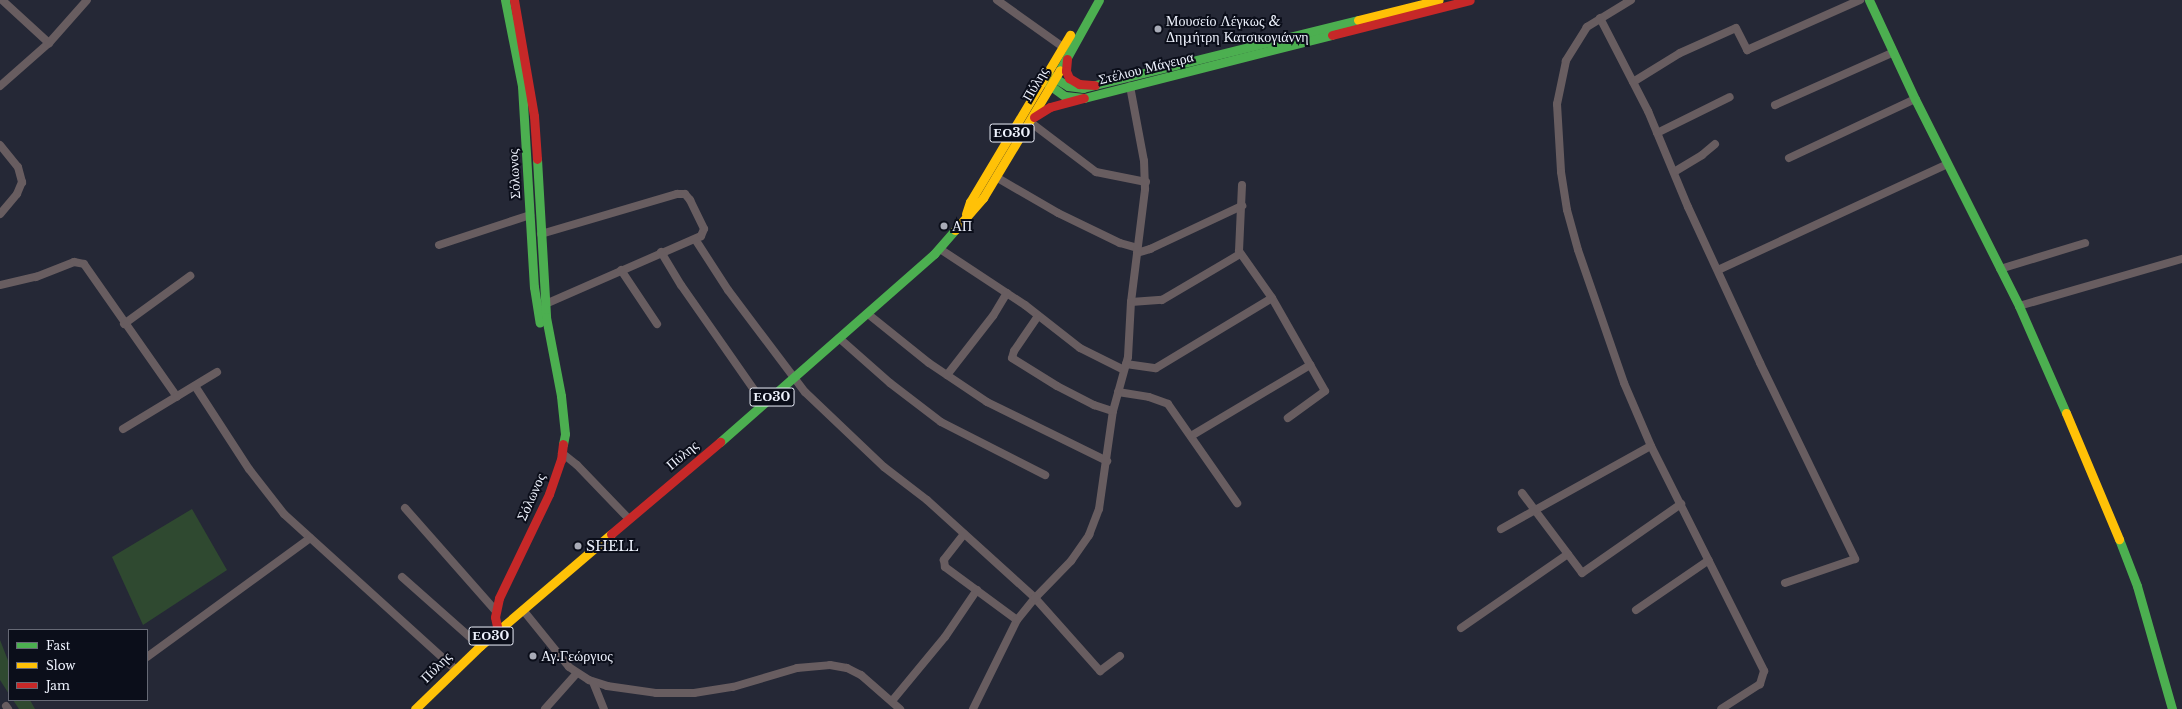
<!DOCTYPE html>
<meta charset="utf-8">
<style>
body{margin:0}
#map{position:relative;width:2182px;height:709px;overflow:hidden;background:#252836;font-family:"Libre Baskerville",serif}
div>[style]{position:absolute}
.green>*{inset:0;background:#2f4930}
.street>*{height:8px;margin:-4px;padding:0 4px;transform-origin:4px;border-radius:4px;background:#685d60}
.fast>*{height:9px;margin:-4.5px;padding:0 4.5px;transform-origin:4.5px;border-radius:4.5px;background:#4caf50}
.slow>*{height:9px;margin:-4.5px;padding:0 4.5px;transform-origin:4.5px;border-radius:4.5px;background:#ffc107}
.jam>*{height:9px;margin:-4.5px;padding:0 4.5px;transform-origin:4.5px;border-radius:4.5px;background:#c62828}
.dots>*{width:11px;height:11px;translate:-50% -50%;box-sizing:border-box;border:2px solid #0b0e1a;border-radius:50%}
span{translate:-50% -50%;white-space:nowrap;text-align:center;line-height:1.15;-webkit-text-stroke:4px #0b0e1a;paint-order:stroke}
.shield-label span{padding:1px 3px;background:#0b0e1a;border:1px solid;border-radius:3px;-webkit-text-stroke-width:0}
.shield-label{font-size:13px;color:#eef2fd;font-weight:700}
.poi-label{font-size:14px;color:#eef2fd}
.left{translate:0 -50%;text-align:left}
.street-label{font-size:14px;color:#eef2fd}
.legend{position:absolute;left:8px;top:629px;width:140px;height:72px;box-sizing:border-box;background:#0b0e1a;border:1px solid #666975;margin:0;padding:5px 7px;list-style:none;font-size:12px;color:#eef2fd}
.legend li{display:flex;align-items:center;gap:8px;height:20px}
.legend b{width:20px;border:1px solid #666975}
</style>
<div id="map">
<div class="green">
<div style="clip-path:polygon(192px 509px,227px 570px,143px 625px,112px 557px)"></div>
<div style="clip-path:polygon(0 640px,9px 663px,9px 694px,0 680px)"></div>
<div style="clip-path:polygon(13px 700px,30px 700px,35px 709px,19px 709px)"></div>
</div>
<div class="street">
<div style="left:2px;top:0;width:64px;rotate:42.5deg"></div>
<div style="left:997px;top:0;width:81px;rotate:35.5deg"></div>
<div style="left:1631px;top:0;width:52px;rotate:148.5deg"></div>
<div style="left:1587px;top:27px;width:40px;rotate:122deg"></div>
<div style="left:1566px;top:61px;width:44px;rotate:101.8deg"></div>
<div style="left:1557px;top:104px;width:68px;rotate:86.6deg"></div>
<div style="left:1561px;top:172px;width:38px;rotate:81deg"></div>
<div style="left:1567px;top:210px;width:41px;rotate:74.6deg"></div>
<div style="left:1578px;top:250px;width:141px;rotate:70.9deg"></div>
<div style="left:1624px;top:383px;width:69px;rotate:66.8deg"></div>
<div style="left:1651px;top:446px;width:252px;rotate:63.3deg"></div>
<div style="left:1764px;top:671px;width:14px;rotate:107deg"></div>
<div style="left:1760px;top:684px;width:46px;rotate:147.3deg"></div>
<div style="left:1600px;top:18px;width:105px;rotate:62.7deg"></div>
<div style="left:1648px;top:111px;width:104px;rotate:67.4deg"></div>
<div style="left:1688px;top:207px;width:172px;rotate:65.2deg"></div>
<div style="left:1760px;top:363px;width:218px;rotate:64.1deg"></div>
<div style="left:1855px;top:559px;width:74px;rotate:161.1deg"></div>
<div style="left:1633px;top:82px;width:55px;rotate:-31.7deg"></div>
<div style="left:1680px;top:53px;width:61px;rotate:-24.1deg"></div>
<div style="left:1736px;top:28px;width:25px;rotate:63deg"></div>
<div style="left:1747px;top:50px;width:124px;rotate:-23.9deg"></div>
<div style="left:0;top:86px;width:65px;rotate:-41.3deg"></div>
<div style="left:49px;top:43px;width:57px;rotate:-48.5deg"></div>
<div style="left:1775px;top:105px;width:130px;rotate:-24deg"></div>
<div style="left:1030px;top:122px;width:83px;rotate:37.1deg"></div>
<div style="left:1096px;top:172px;width:51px;rotate:11.3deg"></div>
<div style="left:1657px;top:133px;width:81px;rotate:-26.3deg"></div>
<div style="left:0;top:145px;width:28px;rotate:51deg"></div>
<div style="left:18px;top:167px;width:16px;rotate:75deg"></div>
<div style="left:22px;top:182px;width:13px;rotate:113deg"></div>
<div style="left:17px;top:194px;width:26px;rotate:130deg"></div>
<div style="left:1789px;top:158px;width:139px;rotate:-25.1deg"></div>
<div style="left:1674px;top:172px;width:33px;rotate:-31deg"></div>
<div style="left:1702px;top:155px;width:17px;rotate:-40deg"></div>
<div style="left:996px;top:177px;width:72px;rotate:30.1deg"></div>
<div style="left:1058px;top:213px;width:69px;rotate:25.8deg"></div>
<div style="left:1120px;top:243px;width:18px;rotate:16deg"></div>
<div style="left:1242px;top:185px;width:66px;rotate:92.6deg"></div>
<div style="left:1239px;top:251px;width:57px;rotate:54.9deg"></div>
<div style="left:1272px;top:298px;width:107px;rotate:60.3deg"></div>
<div style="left:1325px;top:391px;width:46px;rotate:143.9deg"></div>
<div style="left:541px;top:234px;width:142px;rotate:-16.4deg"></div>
<div style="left:677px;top:194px;width:8px"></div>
<div style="left:685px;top:194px;width:8px;rotate:50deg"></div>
<div style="left:690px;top:200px;width:32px;rotate:64deg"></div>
<div style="left:704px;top:229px;width:8px;rotate:113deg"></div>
<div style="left:701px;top:236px;width:170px;rotate:156.4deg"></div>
<div style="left:695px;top:239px;width:61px;rotate:57.1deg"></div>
<div style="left:728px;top:290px;width:128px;rotate:53deg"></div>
<div style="left:805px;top:392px;width:109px;rotate:43.5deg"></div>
<div style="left:884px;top:467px;width:54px;rotate:37.5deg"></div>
<div style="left:927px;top:500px;width:146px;rotate:42.2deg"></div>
<div style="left:1035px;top:598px;width:98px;rotate:48.3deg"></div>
<div style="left:1100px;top:671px;width:25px;rotate:-37deg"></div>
<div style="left:439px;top:245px;width:96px;rotate:-18.2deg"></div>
<div style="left:940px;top:249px;width:102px;rotate:33.4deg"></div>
<div style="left:1025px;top:305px;width:70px;rotate:38deg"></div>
<div style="left:1080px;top:348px;width:49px;rotate:26.6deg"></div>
<div style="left:661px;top:252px;width:39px;rotate:59deg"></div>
<div style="left:681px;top:285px;width:145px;rotate:55.1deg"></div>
<div style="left:1137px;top:253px;width:14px;rotate:-17deg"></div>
<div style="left:1150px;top:249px;width:102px;rotate:-25.1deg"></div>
<div style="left:2000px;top:269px;width:89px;rotate:-17deg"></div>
<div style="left:621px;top:270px;width:65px;rotate:56.3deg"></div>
<div style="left:1718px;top:270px;width:252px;rotate:-24.8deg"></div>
<div style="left:0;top:285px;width:37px;rotate:-13deg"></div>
<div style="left:36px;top:277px;width:41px;rotate:-21.5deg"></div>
<div style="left:74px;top:262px;width:10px;rotate:11deg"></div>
<div style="left:84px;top:264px;width:162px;rotate:55deg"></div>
<div style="left:1131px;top:302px;width:31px;rotate:-4deg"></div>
<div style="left:1162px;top:300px;width:91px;rotate:-30.5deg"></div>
<div style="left:2019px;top:306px;width:170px;rotate:-16.1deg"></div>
<div style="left:868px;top:314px;width:78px;rotate:38.8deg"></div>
<div style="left:929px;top:363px;width:70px;rotate:33.9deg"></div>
<div style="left:987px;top:402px;width:134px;rotate:26.2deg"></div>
<div style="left:1038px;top:316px;width:42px;rotate:124.4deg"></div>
<div style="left:1014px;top:351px;width:7px;rotate:106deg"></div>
<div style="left:1012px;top:358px;width:53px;rotate:31.9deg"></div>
<div style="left:1057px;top:386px;width:42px;rotate:27.2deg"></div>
<div style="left:1094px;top:405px;width:20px;rotate:18deg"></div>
<div style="left:124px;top:324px;width:82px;rotate:-36deg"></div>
<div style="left:839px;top:338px;width:68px;rotate:41.4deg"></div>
<div style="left:890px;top:383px;width:64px;rotate:37.4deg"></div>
<div style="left:941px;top:422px;width:117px;rotate:27deg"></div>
<div style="left:1126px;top:364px;width:30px;rotate:8deg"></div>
<div style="left:1156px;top:368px;width:135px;rotate:-31.1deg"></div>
<div style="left:947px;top:375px;width:75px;rotate:-52.1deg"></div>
<div style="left:993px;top:316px;width:27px;rotate:-59deg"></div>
<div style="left:195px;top:386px;width:99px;rotate:57deg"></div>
<div style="left:249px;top:469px;width:57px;rotate:52.1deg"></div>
<div style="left:284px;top:514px;width:229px;rotate:42.2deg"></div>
<div style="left:1118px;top:392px;width:31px;rotate:9deg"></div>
<div style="left:1149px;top:397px;width:20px;rotate:20deg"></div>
<div style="left:1168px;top:404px;width:121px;rotate:55.1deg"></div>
<div style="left:123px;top:429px;width:110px;rotate:-31.2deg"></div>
<div style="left:1191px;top:436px;width:139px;rotate:-30.8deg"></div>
<div style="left:562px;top:453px;width:19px;rotate:39deg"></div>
<div style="left:577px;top:465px;width:75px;rotate:46.1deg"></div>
<div style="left:1522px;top:493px;width:100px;rotate:53.1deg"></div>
<div style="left:1582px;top:573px;width:121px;rotate:-34.9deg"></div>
<div style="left:405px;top:508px;width:136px;rotate:48.6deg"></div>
<div style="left:1501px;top:529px;width:171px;rotate:-29deg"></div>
<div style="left:964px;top:534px;width:33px;rotate:128deg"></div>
<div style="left:944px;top:560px;width:7px;rotate:82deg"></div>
<div style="left:945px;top:567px;width:89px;rotate:36.4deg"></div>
<div style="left:402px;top:577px;width:104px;rotate:41.5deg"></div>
<div style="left:523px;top:610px;width:73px;rotate:51.1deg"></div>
<div style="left:569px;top:667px;width:24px;rotate:33deg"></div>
<div style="left:589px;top:680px;width:19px;rotate:18deg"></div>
<div style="left:607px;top:686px;width:49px;rotate:8.1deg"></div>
<div style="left:656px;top:693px;width:38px"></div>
<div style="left:694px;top:693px;width:39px;rotate:-9deg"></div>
<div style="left:733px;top:687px;width:67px;rotate:-16.5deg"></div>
<div style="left:797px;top:668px;width:33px;rotate:-5deg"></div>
<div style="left:830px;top:665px;width:17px;rotate:10deg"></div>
<div style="left:847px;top:668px;width:16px;rotate:27deg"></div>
<div style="left:861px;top:675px;width:52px;rotate:41.1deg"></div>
<div style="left:1636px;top:610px;width:88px;rotate:-34.4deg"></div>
<div style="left:1461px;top:628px;width:130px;rotate:-34.7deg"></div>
<div style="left:147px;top:657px;width:202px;rotate:-36.1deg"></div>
<div style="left:593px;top:682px;width:29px;rotate:68deg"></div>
<div style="left:892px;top:701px;width:83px;rotate:-50.4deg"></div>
<div style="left:945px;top:637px;width:57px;rotate:-55.8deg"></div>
<div style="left:6px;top:706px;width:4px;rotate:56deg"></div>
<div style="left:545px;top:709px;width:48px;rotate:-48.4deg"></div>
<div style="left:973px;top:709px;width:99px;rotate:-63.7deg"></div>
<div style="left:1017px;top:620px;width:28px;rotate:-51deg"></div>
<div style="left:1035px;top:598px;width:52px;rotate:-45.8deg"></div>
<div style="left:1071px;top:561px;width:32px;rotate:-55deg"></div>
<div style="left:1089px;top:535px;width:28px;rotate:-69deg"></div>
<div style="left:1099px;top:509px;width:99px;rotate:-81.9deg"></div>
<div style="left:1113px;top:411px;width:56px;rotate:-74.5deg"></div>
<div style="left:1128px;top:357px;width:55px;rotate:-86.9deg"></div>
<div style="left:1131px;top:302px;width:114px;rotate:-82.9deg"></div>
<div style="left:1145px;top:189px;width:28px;rotate:-92deg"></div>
<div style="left:1144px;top:161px;width:76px;rotate:-100.6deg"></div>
</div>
<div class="fast">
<div style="left:505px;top:0;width:88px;rotate:78.8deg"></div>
<div style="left:522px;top:86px;width:201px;rotate:86.6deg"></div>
<div style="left:534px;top:287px;width:36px;rotate:81deg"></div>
<div style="left:1869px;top:0;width:109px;rotate:65.1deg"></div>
<div style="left:1915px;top:99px;width:232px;rotate:63.3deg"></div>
<div style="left:2019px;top:306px;width:117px;rotate:66.3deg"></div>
<div style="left:1060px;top:70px;width:80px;rotate:-60.9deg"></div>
<div style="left:1048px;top:74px;width:23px;rotate:31deg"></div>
<div style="left:1068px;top:86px;width:15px;rotate:8deg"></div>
<div style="left:1083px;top:88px;width:283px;rotate:-13.9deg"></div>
<div style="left:1044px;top:81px;width:26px;rotate:36deg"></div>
<div style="left:1065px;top:96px;width:19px;rotate:6deg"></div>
<div style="left:1084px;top:98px;width:256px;rotate:-14.3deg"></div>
<div style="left:537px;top:159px;width:158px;rotate:86.7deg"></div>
<div style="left:546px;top:317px;width:80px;rotate:79.2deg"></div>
<div style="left:561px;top:396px;width:38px;rotate:84deg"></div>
<div style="left:565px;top:434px;width:10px;rotate:101deg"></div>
<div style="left:720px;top:442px;width:285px;rotate:-41.3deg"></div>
<div style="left:934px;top:254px;width:32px;rotate:-49deg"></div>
<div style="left:2119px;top:539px;width:50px;rotate:69deg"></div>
<div style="left:2137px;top:586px;width:128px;rotate:74.1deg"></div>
</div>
<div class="slow">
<div style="left:1358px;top:20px;width:83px;rotate:-13.9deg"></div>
<div style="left:966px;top:214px;width:13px;rotate:-72deg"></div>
<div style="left:970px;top:202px;width:195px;rotate:-59.1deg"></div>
<div style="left:955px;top:230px;width:43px;rotate:-48.8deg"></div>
<div style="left:983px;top:198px;width:149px;rotate:-59deg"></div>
<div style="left:2066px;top:413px;width:137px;rotate:67.2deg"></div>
<div style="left:415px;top:709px;width:91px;rotate:-44.1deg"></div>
<div style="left:480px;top:646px;width:172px;rotate:-40.5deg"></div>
</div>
<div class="jam">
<div style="left:514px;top:0;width:118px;rotate:80.2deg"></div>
<div style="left:534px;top:116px;width:43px;rotate:86deg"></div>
<div style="left:1332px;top:35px;width:142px;rotate:-14.2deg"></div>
<div style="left:1067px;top:59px;width:12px;rotate:95deg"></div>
<div style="left:1066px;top:71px;width:8px;rotate:67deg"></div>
<div style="left:1069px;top:78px;width:12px;rotate:31deg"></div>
<div style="left:1079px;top:84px;width:16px;rotate:4deg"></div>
<div style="left:1034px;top:117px;width:19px;rotate:-32deg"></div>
<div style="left:1050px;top:107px;width:35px;rotate:-15deg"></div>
<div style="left:611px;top:534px;width:143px;rotate:-40.2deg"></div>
<div style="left:498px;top:631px;width:14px;rotate:-102deg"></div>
<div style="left:495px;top:617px;width:19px;rotate:-78deg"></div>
<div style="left:499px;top:598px;width:115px;rotate:-64.3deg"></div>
<div style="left:549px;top:494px;width:36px;rotate:-71deg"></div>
<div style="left:561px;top:460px;width:16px;rotate:-83deg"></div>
</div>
<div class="dots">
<div style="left:1158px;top:29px;background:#a8abb7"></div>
<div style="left:944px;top:226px;background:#a8abb7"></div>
<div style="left:578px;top:546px;background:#a8abb7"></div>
<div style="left:533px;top:656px;background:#a8abb7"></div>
</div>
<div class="shield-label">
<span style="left:1012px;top:133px">ΕΟ30</span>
<span style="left:772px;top:397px">ΕΟ30</span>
<span style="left:491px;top:636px">ΕΟ30</span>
</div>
<div class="poi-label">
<span class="left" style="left:1166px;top:29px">Μουσείο Λέγκως &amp;<br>Δημήτρη Κατσικογιάννη</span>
<span class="left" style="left:952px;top:226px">ΑΠ</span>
<span class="left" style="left:586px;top:546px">SHELL</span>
<span class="left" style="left:541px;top:656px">Αγ.Γεώργιος</span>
</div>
<div class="street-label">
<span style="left:1146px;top:68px;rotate:-14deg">Στέλιου Μάγειρα</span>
<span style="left:1035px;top:84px;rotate:-60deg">Πύλης</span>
<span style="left:514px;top:174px;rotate:-93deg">Σόλωνος</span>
<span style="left:682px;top:455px;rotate:-40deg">Πύλης</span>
<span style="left:531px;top:497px;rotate:-66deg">Σόλωνος</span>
<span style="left:436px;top:667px;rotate:-45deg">Πύλης</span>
</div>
<ul class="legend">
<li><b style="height:5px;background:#4caf50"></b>Fast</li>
<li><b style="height:5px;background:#ffc107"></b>Slow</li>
<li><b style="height:5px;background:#c62828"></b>Jam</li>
</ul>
</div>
